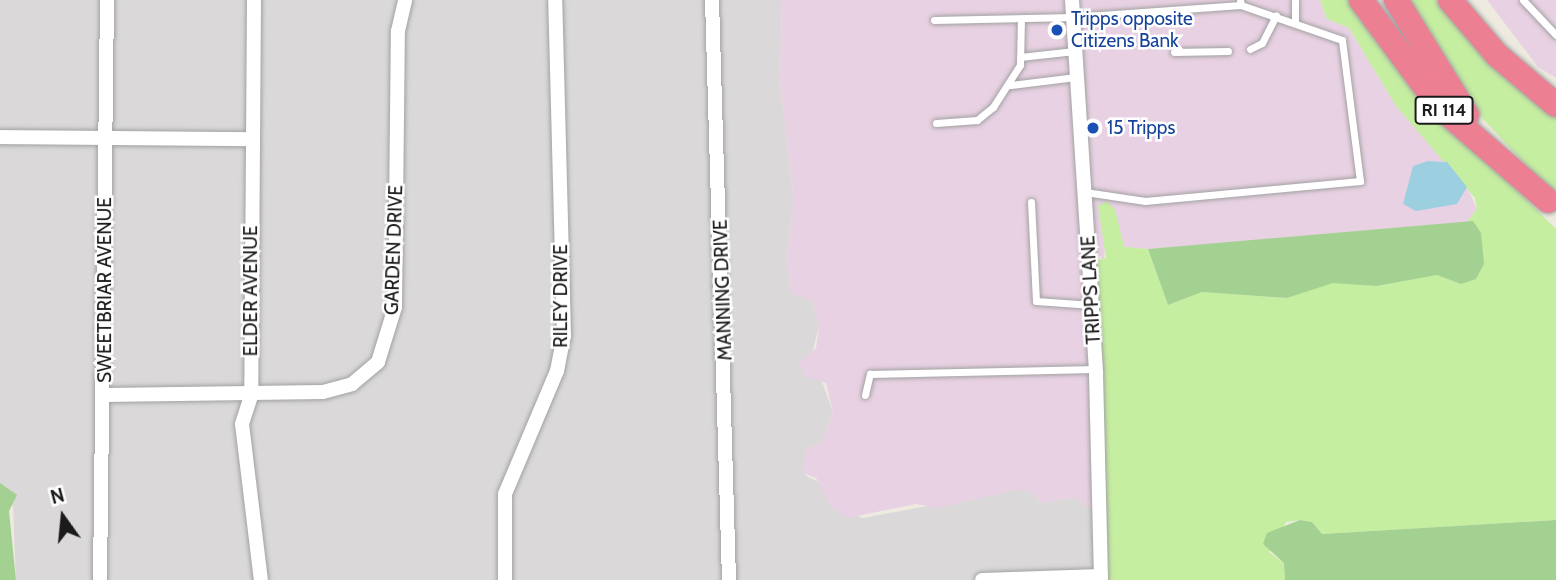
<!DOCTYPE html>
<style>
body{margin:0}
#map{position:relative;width:1556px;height:580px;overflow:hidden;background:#eeeae0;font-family:Cabin,sans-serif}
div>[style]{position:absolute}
.residential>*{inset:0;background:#dad8d8}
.industrial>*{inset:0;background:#e8d1e3}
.grass>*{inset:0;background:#c5eea0}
.forest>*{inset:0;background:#a2d191}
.water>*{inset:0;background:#9ccfe0}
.roads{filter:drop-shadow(0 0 2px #a2a2a2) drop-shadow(0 0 2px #a2a2a2)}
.lane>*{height:7px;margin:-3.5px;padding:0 3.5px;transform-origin:3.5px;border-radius:3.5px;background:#fff}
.street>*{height:14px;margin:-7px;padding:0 7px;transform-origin:7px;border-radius:7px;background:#fff}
.highway>*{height:24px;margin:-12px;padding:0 12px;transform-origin:12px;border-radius:12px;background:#ed7f92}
.dots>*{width:19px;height:19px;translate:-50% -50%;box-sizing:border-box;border:4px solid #fff;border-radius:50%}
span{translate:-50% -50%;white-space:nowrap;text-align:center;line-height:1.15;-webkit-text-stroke:5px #fff;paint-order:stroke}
.shield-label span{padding:2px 5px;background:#fff;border:2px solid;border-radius:5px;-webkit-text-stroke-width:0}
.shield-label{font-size:18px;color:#1b1b1b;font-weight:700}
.transit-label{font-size:19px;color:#164399}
.left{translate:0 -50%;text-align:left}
.street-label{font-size:19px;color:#1b1b1b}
.north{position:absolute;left:28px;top:482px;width:70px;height:70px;-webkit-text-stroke:5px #fff;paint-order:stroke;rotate:345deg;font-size:19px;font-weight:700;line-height:28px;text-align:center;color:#1b1b1b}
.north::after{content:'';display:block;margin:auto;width:24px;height:32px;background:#1b1b1b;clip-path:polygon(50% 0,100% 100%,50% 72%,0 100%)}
</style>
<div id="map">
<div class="residential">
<div style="clip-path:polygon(0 0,782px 0,780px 81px,794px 201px,787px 257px,791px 292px,812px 300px,819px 326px,812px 354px,833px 412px,822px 442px,806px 450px,806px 476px,821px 483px,831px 507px,863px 518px,1014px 490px,1028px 490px,1042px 503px,1074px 497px,1103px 506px,1095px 580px,16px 580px,13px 506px,0 483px)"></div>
</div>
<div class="industrial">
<div style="clip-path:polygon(782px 0,1320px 0,1327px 19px,1349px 28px,1396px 106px,1447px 162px,1428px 161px,1467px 187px,1477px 209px,1467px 222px,1425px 227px,1148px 249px,1124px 247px,1107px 202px,1104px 261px,1091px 244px,1103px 506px,1088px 508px,1074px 497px,1042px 503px,1028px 490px,1014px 490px,938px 508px,916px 504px,847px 518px,831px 507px,816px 478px,803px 473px,806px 450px,822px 442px,833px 412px,826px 383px,805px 376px,799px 362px,816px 348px,819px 326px,812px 300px,791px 293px,787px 257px,794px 201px,780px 81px)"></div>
<div style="clip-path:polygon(1487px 0,1556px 0,1556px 78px,1538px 67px)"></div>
</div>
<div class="grass">
<div style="clip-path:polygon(1320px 0,1355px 0,1433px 107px,1556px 229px,1556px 520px,1322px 534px,1312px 522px,1300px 520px,1286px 522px,1269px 552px,1284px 563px,1285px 580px,1095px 580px,1091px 244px,1099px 260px,1106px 258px,1098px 206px,1107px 201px,1115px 210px,1124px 247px,1148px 249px,1168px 305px,1202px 292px,1287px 298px,1333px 282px,1377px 286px,1437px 275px,1461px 284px,1478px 252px,1481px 233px,1467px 222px,1477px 209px,1475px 198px,1396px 106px,1349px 28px,1327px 19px)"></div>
<div style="clip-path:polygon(1407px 0,1439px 0,1556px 116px,1556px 197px,1469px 104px)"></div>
</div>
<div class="forest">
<div style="clip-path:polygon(1473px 221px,1481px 233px,1484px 264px,1476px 279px,1461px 284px,1437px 275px,1377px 286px,1333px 283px,1287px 298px,1202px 292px,1168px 305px,1148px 249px)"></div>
<div style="clip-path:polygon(0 483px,17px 495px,9px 511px,16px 580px,0 580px)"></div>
<div style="clip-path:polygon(1300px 520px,1312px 522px,1322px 534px,1556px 520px,1556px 580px,1285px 580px,1284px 563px,1263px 544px,1267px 533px)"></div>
</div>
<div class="water">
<div style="clip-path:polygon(1428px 161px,1447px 162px,1467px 187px,1457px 204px,1416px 211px,1403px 204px,1413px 166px)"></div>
</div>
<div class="roads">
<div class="lane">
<div style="left:1295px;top:0;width:21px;rotate:90deg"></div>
<div style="left:1523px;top:0;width:48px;rotate:46.7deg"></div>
<div style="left:934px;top:20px;width:139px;rotate:-1.2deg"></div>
<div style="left:1073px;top:17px;width:168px;rotate:-4.1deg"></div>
<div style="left:1241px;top:5px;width:5px;rotate:-101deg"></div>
<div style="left:1250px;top:49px;width:13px;rotate:-27deg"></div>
<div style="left:1262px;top:43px;width:31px;rotate:-63deg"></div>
<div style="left:1174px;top:52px;width:54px;rotate:-1.1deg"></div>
<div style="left:1020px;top:57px;width:55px;rotate:-6.2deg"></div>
<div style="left:1011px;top:85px;width:65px;rotate:-7deg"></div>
<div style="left:936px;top:123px;width:41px;rotate:-4.2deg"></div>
<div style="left:977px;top:120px;width:21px;rotate:-39deg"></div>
<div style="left:993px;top:107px;width:50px;rotate:-57.3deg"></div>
<div style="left:1020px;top:65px;width:46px;rotate:-88.8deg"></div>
<div style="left:1085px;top:192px;width:61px;rotate:8.5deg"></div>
<div style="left:1145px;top:201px;width:216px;rotate:-5.3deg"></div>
<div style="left:1360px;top:181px;width:142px;rotate:-97.3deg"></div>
<div style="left:1342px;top:40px;width:107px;rotate:-160.9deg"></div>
<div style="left:1031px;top:202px;width:99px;rotate:87.1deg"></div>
<div style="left:1036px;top:301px;width:56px;rotate:4.1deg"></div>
<div style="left:865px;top:395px;width:22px;rotate:-77deg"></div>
<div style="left:870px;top:374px;width:225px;rotate:-1.3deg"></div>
</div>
<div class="street">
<div style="left:254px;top:0;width:396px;rotate:90.4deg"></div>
<div style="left:251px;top:396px;width:29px;rotate:108deg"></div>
<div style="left:242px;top:424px;width:157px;rotate:83.1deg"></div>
<div style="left:712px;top:0;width:580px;rotate:88.32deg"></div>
<div style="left:1072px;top:0;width:375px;rotate:86.3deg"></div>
<div style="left:1096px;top:374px;width:206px;rotate:88.6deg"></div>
<div style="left:0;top:137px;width:252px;rotate:0.5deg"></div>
<div style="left:105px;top:395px;width:218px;rotate:-0.8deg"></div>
<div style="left:323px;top:392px;width:30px;rotate:-15deg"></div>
<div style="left:352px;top:384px;width:34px;rotate:-40deg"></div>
<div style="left:378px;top:362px;width:58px;rotate:-72.8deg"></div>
<div style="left:395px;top:307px;width:276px;rotate:-89.4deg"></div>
<div style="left:398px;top:31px;width:32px;rotate:-77deg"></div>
<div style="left:100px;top:580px;width:580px;rotate:-89.31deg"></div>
<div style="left:505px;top:580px;width:86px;rotate:-90deg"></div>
<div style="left:505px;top:494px;width:134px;rotate:-67.1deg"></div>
<div style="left:557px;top:371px;width:36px;rotate:-79deg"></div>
<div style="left:564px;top:336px;width:336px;rotate:-91.5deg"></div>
<div style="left:982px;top:580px;width:119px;rotate:-1.9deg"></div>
</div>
<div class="highway">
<div style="left:1361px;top:0;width:133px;rotate:53.6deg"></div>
<div style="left:1440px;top:107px;width:143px;rotate:41deg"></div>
<div style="left:1396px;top:0;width:135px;rotate:58.3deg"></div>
<div style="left:1450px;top:0;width:72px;rotate:49.5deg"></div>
<div style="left:1497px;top:55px;width:77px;rotate:40.3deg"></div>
</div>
</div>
<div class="dots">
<div style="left:1057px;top:30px;background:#1a4fb4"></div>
<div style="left:1093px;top:128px;background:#1a4fb4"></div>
</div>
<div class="shield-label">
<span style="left:1444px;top:110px">RI 114</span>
</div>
<div class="transit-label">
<span class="left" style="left:1071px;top:30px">Tripps opposite<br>Citizens Bank</span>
<span class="left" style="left:1107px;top:128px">15 Tripps</span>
</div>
<div class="street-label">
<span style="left:394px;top:250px;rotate:-88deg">GARDEN DRIVE</span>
<span style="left:105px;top:290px;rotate:-90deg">SWEETBRIAR AVENUE</span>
<span style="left:723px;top:290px;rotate:-92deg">MANNING DRIVE</span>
<span style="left:1091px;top:290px;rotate:-93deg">TRIPPS LANE</span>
<span style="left:251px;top:291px;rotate:-90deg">ELDER AVENUE</span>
<span style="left:561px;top:296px;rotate:-90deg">RILEY DRIVE</span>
</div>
<div class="north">N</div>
</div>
